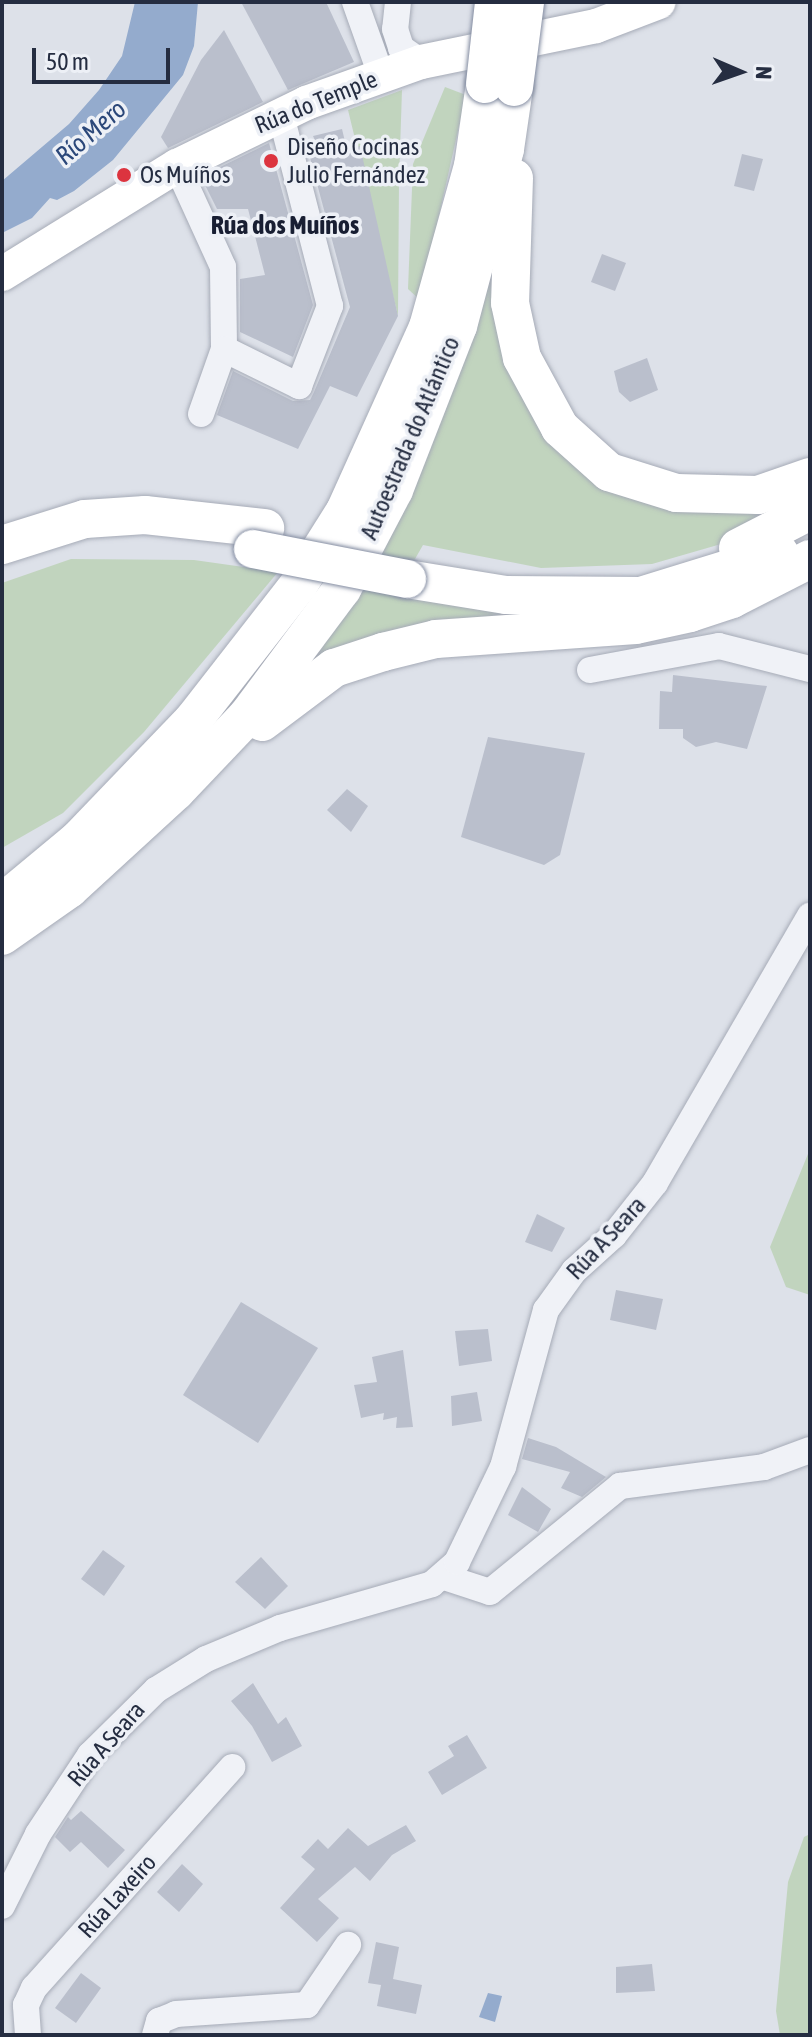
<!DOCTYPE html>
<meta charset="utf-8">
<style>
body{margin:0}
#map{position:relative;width:812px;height:2037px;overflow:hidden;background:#dde1e9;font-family:"Asap Condensed",sans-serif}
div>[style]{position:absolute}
.green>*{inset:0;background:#c1d4be}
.water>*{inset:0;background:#94abcd}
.building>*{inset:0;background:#babfcc}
.roads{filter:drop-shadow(0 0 2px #a6abb7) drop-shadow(0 0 2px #a6abb7)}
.minor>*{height:26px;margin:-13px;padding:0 13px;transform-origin:13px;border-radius:13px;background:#f0f2f7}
.major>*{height:34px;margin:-17px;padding:0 17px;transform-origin:17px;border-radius:17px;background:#fff}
.highway>*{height:38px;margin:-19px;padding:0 19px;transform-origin:19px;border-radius:19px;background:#fff}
.bridges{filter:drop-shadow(0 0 2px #838ca1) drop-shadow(0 0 2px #838ca1)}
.highway-bridge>*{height:38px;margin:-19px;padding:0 19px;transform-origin:19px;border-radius:19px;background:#fff}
.dots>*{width:22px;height:22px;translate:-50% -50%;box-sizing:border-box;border:4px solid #edf0f6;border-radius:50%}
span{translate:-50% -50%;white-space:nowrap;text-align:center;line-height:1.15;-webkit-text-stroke:7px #edf0f6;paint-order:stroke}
.street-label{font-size:24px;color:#252d41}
.poi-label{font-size:24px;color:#252d41}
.left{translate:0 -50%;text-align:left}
.water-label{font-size:26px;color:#2b4779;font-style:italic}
.neighbourhood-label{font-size:26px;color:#181e32;font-weight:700}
.frame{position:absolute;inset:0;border:4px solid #252d41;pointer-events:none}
.north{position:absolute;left:700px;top:32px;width:80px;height:80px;-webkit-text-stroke:6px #edf0f6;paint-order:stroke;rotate:92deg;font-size:22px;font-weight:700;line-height:32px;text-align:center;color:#252d41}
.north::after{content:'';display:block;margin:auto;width:28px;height:36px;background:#252d41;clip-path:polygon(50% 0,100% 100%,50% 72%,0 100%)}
.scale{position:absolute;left:32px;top:48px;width:138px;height:36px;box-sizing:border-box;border:4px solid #252d41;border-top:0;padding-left:10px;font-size:24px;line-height:28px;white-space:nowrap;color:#252d41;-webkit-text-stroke:6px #edf0f6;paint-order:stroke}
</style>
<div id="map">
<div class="green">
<div style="clip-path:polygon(445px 87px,466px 95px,420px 300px,408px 289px,413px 164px)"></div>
<div style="clip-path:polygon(402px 90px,399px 181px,398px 316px,348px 110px)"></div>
<div style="clip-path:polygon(494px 253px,569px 452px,788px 498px,728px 542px,652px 564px,541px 568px,423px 545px,399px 587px,537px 610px,299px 665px)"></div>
<div style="clip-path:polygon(71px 559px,194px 560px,278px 572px,144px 732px,63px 813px,2px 848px,2px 583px)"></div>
<div style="clip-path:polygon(810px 1149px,810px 1295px,786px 1287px,770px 1247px)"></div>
<div style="clip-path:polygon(810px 1834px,810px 2035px,780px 2035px,776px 2011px,788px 1882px,804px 1837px)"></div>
</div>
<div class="water">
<div style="clip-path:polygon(135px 2px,198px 2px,194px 46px,183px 75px,113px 160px,74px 191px,57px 200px,50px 198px,32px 218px,2px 233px,2px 181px,69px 124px,99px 90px,122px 56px)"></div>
<div style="clip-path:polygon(488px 1993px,502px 1996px,495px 2022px,479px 2017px)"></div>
</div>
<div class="building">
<div style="clip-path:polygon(241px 2px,326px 2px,354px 62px,288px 90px)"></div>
<div style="clip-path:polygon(224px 30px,263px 102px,168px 148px,161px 137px,201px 60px)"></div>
<div style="clip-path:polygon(342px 129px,347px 150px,360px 146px,398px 316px,357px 397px,330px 386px,298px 449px,217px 415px,233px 371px,293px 401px,310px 400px,314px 392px,350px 307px,308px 150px,317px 145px,313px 136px)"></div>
<div style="clip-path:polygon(269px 143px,313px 305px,293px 357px,240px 332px,240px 279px,265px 275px,248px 209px,217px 209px,204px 183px,206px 174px)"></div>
<div style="clip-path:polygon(742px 154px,763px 159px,754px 191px,734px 186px)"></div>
<div style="clip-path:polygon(602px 254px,626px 263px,615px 291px,591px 282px)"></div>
<div style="clip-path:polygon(647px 358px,658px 390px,630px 402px,619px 392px,614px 371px)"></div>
<div style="clip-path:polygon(673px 675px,767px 686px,747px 749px,716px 742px,696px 747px,683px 738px,683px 729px,659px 729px,660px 691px,672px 692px)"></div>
<div style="clip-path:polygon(488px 737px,585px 753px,560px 855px,544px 865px,461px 837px)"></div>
<div style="clip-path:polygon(347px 789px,368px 806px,351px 832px,327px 810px)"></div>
<div style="clip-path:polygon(537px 1214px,565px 1228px,552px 1252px,525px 1242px)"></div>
<div style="clip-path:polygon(616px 1290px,663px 1299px,656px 1330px,610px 1320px)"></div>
<div style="clip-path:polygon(241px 1302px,318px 1348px,258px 1443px,183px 1395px)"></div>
<div style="clip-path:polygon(488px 1329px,492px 1361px,459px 1366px,455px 1331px)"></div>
<div style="clip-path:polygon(403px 1350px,413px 1427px,396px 1428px,397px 1417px,383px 1420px,384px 1413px,361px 1418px,354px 1385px,377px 1382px,372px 1357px)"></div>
<div style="clip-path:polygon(477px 1392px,482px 1421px,452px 1426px,451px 1396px)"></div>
<div style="clip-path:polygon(528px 1438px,556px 1447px,606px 1477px,582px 1497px,561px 1488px,570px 1472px,522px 1459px)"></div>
<div style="clip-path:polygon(522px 1487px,551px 1509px,538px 1532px,508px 1515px)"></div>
<div style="clip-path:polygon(103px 1550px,125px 1566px,104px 1596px,81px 1579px)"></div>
<div style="clip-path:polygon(261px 1557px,288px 1586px,265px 1609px,235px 1582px)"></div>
<div style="clip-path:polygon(253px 1683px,278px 1724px,286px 1717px,302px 1746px,272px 1762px,252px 1726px,231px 1701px)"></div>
<div style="clip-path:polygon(467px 1735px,487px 1768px,442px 1795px,428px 1772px,454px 1756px,448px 1746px)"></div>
<div style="clip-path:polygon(81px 1811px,125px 1850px,108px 1868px,81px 1842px,70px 1852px,55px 1837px,68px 1817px,71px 1820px)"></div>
<div style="clip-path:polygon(406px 1825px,416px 1841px,392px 1855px,370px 1881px,355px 1867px,318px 1899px,339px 1918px,317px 1942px,280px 1908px,315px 1869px,301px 1857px,318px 1839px,328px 1849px,348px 1828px,368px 1846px)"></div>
<div style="clip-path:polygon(182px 1864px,203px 1884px,179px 1912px,157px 1892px)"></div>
<div style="clip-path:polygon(376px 1942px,399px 1947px,393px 1979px,422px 1985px,416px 2014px,377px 2006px,381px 1985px,368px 1983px)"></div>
<div style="clip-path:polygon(652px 1964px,655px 1991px,616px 1993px,616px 1967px)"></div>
<div style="clip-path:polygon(81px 1973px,101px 1988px,76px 2023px,55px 2008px)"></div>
</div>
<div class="roads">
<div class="minor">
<div style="left:355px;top:2px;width:77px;rotate:70.4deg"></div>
<div style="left:398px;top:2px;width:27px;rotate:96deg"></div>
<div style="left:395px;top:29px;width:20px;rotate:72deg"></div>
<div style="left:401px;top:48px;width:24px;rotate:35deg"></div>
<div style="left:177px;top:166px;width:111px;rotate:65.5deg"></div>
<div style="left:223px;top:267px;width:82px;rotate:89.3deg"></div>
<div style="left:224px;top:349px;width:84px;rotate:26.3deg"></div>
<div style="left:299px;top:386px;width:86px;rotate:-68.8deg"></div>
<div style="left:330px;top:306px;width:197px;rotate:-104.4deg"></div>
<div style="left:201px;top:414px;width:69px;rotate:-70.5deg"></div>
<div style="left:590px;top:670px;width:131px;rotate:-10.5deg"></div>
<div style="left:719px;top:646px;width:94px;rotate:14.2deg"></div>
<div style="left:444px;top:1577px;width:48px;rotate:18.1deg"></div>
<div style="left:490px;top:1592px;width:168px;rotate:-39.2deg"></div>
<div style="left:620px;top:1486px;width:145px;rotate:-7.5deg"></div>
<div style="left:764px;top:1467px;width:49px;rotate:-20.3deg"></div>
<div style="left:2px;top:1906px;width:80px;rotate:-63.4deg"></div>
<div style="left:38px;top:1834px;width:95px;rotate:-56.6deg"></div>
<div style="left:90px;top:1755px;width:93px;rotate:-44.6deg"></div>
<div style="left:156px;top:1690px;width:59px;rotate:-31.8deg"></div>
<div style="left:206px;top:1659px;width:80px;rotate:-22.7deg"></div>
<div style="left:280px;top:1628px;width:158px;rotate:-16.1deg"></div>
<div style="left:432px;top:1584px;width:33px;rotate:-41deg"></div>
<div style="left:457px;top:1562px;width:106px;rotate:-64.2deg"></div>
<div style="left:503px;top:1467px;width:163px;rotate:-74.7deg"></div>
<div style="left:546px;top:1310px;width:48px;rotate:-54.3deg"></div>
<div style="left:574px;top:1271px;width:54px;rotate:-42deg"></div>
<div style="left:614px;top:1235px;width:66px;rotate:-51.7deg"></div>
<div style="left:655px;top:1183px;width:309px;rotate:-59.9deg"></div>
<div style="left:28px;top:2035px;width:30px;rotate:-94deg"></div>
<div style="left:26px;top:2005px;width:19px;rotate:-65deg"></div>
<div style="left:34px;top:1988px;width:297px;rotate:-48.1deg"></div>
<div style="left:155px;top:2035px;width:15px;rotate:-74deg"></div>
<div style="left:159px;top:2021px;width:18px;rotate:-22deg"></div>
<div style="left:176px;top:2014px;width:131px;rotate:-3.9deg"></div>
<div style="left:307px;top:2005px;width:73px;rotate:-55.7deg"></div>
</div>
<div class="major">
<div style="left:2px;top:274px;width:206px;rotate:-31.7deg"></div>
<div style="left:177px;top:166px;width:144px;rotate:-26deg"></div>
<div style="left:306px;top:103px;width:122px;rotate:-19.6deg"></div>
<div style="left:421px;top:62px;width:179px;rotate:-11.6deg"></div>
<div style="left:596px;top:26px;width:67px;rotate:-20.9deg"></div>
</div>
<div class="highway">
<div style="left:514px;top:178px;width:125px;rotate:91.8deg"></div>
<div style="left:510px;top:303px;width:56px;rotate:77.7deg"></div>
<div style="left:522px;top:358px;width:80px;rotate:61.5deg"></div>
<div style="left:560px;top:428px;width:66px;rotate:41.9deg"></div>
<div style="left:609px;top:472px;width:70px;rotate:17.4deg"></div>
<div style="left:676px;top:493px;width:82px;rotate:1.4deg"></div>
<div style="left:758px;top:495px;width:55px;rotate:-19.1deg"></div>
<div style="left:2px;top:545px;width:87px;rotate:-17.4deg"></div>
<div style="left:85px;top:519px;width:60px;rotate:-3.8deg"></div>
<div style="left:145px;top:515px;width:121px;rotate:6.2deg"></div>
<div style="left:738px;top:548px;width:81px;rotate:-27.2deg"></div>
<div style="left:407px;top:579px;width:100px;rotate:9.2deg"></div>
<div style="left:506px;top:595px;width:135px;rotate:0.4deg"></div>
<div style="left:641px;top:596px;width:145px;rotate:-17.2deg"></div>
<div style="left:262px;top:722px;width:90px;rotate:-36.9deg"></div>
<div style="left:334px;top:668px;width:52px;rotate:-18.1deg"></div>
<div style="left:383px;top:652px;width:55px;rotate:-13.8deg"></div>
<div style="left:436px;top:639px;width:200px;rotate:-4deg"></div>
<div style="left:636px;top:625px;width:55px;rotate:-12.5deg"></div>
<div style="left:690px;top:613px;width:44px;rotate:-18.4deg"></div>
<div style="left:732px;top:599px;width:88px;rotate:-27.1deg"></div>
<div style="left:2px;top:903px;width:99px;rotate:-39.7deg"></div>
<div style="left:78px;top:840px;width:168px;rotate:-46.2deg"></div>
<div style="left:194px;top:719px;width:171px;rotate:-52.1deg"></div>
<div style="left:299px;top:584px;width:86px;rotate:-57.8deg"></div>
<div style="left:345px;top:511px;width:202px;rotate:-65.7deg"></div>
<div style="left:428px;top:327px;width:167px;rotate:-74.4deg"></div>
<div style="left:473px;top:166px;width:83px;rotate:-81.7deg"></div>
<div style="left:2px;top:936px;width:82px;rotate:-35deg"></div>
<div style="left:69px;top:889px;width:145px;rotate:-42.5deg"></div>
<div style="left:176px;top:791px;width:105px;rotate:-46.5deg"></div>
<div style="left:248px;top:715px;width:157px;rotate:-53.3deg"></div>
<div style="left:342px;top:589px;width:112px;rotate:-62.3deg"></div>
<div style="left:394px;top:490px;width:176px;rotate:-68.7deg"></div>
<div style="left:458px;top:326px;width:183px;rotate:-75.1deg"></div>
<div style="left:505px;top:149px;width:63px;rotate:-81.7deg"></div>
</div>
</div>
<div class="bridges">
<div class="highway-bridge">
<div style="left:485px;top:84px;width:82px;rotate:-83.7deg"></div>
<div style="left:514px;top:87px;width:86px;rotate:-82.6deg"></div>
<div style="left:253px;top:549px;width:157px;rotate:11deg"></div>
</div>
</div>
<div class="dots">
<div style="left:271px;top:161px;background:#dc343f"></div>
<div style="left:124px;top:175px;background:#dc343f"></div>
</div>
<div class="street-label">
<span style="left:316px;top:102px;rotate:-22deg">Rúa do Temple</span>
<span style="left:410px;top:438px;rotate:-67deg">Autoestrada do Atlántico</span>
<span style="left:606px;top:1238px;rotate:-47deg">Rúa A Seara</span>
<span style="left:106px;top:1744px;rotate:-49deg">Rúa A Seara</span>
<span style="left:117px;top:1896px;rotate:-48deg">Rúa Laxeiro</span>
</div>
<div class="poi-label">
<span class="left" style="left:287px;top:161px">Diseño Cocinas<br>Julio Fernández</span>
<span class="left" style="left:140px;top:175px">Os Muíños</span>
</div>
<div class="water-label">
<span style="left:91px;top:133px;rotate:-41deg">Río Mero</span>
</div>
<div class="neighbourhood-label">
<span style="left:285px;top:226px">Rúa dos Muíños</span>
</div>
<div class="frame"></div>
<div class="north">N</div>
<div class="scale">50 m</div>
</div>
